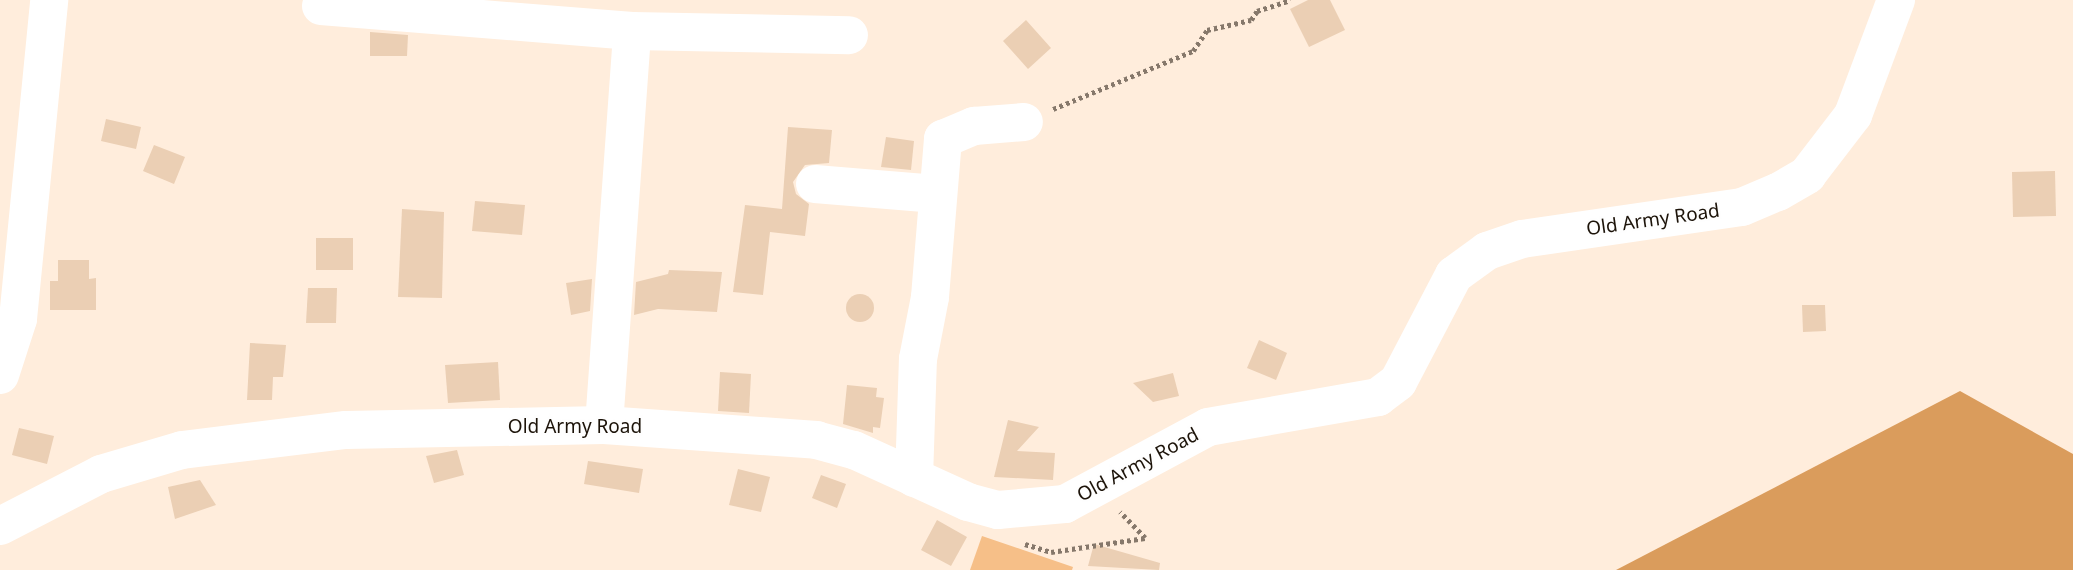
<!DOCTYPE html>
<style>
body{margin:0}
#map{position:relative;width:2073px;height:570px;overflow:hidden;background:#ffeddc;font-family:"Noto Sans",sans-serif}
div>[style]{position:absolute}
.green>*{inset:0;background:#f6bf88}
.forest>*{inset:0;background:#da9c5c}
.building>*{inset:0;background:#ebcfb4}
.round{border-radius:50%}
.path>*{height:4.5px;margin-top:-2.25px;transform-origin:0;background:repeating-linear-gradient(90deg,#86786b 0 3.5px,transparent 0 7px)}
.minor>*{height:38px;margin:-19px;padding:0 19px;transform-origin:19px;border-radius:19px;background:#fff}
span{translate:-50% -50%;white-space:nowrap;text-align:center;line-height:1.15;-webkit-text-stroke:5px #fefefe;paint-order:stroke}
.street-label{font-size:19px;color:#1c1309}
</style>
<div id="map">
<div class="green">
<div style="clip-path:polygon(982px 536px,1073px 567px,1072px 570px,970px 570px)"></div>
</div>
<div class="forest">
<div style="clip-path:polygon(1960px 391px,2073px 454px,2073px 570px,1616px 570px)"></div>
</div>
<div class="building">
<div style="clip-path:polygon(1308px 0,1330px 0,1345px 30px,1309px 47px,1290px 9px)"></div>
<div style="clip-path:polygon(1026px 20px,1051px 48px,1028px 69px,1003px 41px)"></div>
<div style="clip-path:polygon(370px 32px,408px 35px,407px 56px,370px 56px)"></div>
<div style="clip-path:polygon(106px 119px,141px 127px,136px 149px,101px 141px)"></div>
<div style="clip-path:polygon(788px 127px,832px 130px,829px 163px,805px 165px,793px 182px,796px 194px,809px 204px,805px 236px,770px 232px,763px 295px,733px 292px,745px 205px,782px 209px)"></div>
<div style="clip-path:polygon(886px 137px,914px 141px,911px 170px,881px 167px)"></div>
<div style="clip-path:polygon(154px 145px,185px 157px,174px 184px,143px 171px)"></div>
<div style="clip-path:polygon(2055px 171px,2056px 216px,2013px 217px,2012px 172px)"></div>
<div style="clip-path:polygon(475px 201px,525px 205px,522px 235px,472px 231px)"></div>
<div style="clip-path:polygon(402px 209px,444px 212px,442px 298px,398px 297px)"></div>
<div style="clip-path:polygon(316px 238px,353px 238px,353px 270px,316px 270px)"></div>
<div style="clip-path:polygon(58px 260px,89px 260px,89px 279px,96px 278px,96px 310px,50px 310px,50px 281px,58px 281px)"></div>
<div style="clip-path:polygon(669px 270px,722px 272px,717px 312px,658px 309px,634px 315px,636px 282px,668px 274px)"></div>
<div style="clip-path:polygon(592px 279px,590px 311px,571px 315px,566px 283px)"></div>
<div style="clip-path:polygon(308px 288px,337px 288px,336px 323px,306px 323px)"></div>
<div class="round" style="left:846px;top:294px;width:28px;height:28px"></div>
<div style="clip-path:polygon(1802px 305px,1825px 305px,1826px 331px,1803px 332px)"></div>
<div style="clip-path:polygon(1259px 340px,1287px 353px,1276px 380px,1247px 368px)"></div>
<div style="clip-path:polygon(250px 343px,286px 345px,283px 377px,273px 377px,272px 400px,247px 400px)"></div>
<div style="clip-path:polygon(498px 362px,500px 400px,448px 403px,445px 365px)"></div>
<div style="clip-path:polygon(720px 372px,751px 374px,749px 413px,718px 411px)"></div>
<div style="clip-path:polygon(1173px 373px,1179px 396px,1153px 402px,1133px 383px)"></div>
<div style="clip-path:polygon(847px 385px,877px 388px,876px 397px,884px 398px,880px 428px,873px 427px,873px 433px,843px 424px)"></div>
<div style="clip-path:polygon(1008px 420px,1039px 427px,1017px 451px,1055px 453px,1053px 480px,994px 477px)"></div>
<div style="clip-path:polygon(19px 428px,54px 436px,47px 464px,12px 455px)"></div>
<div style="clip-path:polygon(457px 450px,464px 475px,434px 483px,426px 456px)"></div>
<div style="clip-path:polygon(588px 461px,643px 469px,639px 493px,584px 484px)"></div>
<div style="clip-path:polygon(738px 469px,770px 477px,761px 512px,729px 505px)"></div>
<div style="clip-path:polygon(821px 475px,846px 484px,837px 508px,812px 498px)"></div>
<div style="clip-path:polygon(200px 480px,216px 505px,175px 519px,168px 487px)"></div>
<div style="clip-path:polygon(937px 520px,967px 537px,951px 566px,921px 550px)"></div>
<div style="clip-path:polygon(1094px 544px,1160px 563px,1159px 570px,1088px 566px)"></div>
</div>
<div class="path">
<div style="left:1053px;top:109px;width:152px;rotate:-22.5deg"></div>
<div style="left:1193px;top:51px;width:25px;rotate:-56deg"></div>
<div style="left:1207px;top:30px;width:45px;rotate:-12.8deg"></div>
<div style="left:1251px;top:20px;width:11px;rotate:-56deg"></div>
<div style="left:1257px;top:11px;width:35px;rotate:-18deg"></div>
<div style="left:1025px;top:544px;width:27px;rotate:17deg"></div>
<div style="left:1051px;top:552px;width:95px;rotate:-8.5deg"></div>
<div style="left:1145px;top:538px;width:36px;rotate:-134deg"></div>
</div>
<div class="minor">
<div style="left:321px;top:6px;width:312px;rotate:4.6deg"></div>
<div style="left:632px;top:31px;width:217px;rotate:1.1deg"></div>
<div style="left:815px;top:184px;width:122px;rotate:4.7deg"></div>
<div style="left:0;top:375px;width:59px;rotate:-72.2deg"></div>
<div style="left:18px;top:319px;width:321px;rotate:-84.4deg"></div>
<div style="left:604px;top:425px;width:395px;rotate:-85.9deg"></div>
<div style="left:914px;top:478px;width:119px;rotate:-88.1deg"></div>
<div style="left:918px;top:359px;width:63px;rotate:-79deg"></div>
<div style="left:930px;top:297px;width:159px;rotate:-85.3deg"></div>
<div style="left:943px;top:139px;width:34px;rotate:-23deg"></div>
<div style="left:974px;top:126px;width:50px;rotate:-4.6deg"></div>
<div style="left:0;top:526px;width:114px;rotate:-27.2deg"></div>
<div style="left:101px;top:474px;width:84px;rotate:-16.5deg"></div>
<div style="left:182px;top:450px;width:165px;rotate:-7deg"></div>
<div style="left:346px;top:430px;width:258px;rotate:-1.1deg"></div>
<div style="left:604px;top:425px;width:213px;rotate:4deg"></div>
<div style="left:816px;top:440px;width:39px;rotate:15deg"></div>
<div style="left:854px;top:450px;width:125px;rotate:24.5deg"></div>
<div style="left:968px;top:502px;width:31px;rotate:15deg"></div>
<div style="left:998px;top:510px;width:67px;rotate:-5.1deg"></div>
<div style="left:1065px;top:504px;width:162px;rotate:-28.3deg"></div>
<div style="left:1208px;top:427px;width:173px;rotate:-10deg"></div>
<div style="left:1378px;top:397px;width:25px;rotate:-37deg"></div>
<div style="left:1398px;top:382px;width:121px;rotate:-62.4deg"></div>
<div style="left:1454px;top:275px;width:41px;rotate:-36deg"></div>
<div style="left:1487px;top:251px;width:37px;rotate:-19deg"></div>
<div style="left:1522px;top:239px;width:222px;rotate:-8.3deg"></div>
<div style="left:1742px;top:207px;width:39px;rotate:-23deg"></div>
<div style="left:1778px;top:192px;width:34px;rotate:-30deg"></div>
<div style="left:1807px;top:175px;width:76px;rotate:-52.5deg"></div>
<div style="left:1853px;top:115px;width:123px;rotate:-69.5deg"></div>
</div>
<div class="street-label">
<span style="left:1653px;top:220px;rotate:-8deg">Old Army Road</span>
<span style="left:575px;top:427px">Old Army Road</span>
<span style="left:1138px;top:465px;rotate:-28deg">Old Army Road</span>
</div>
</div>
